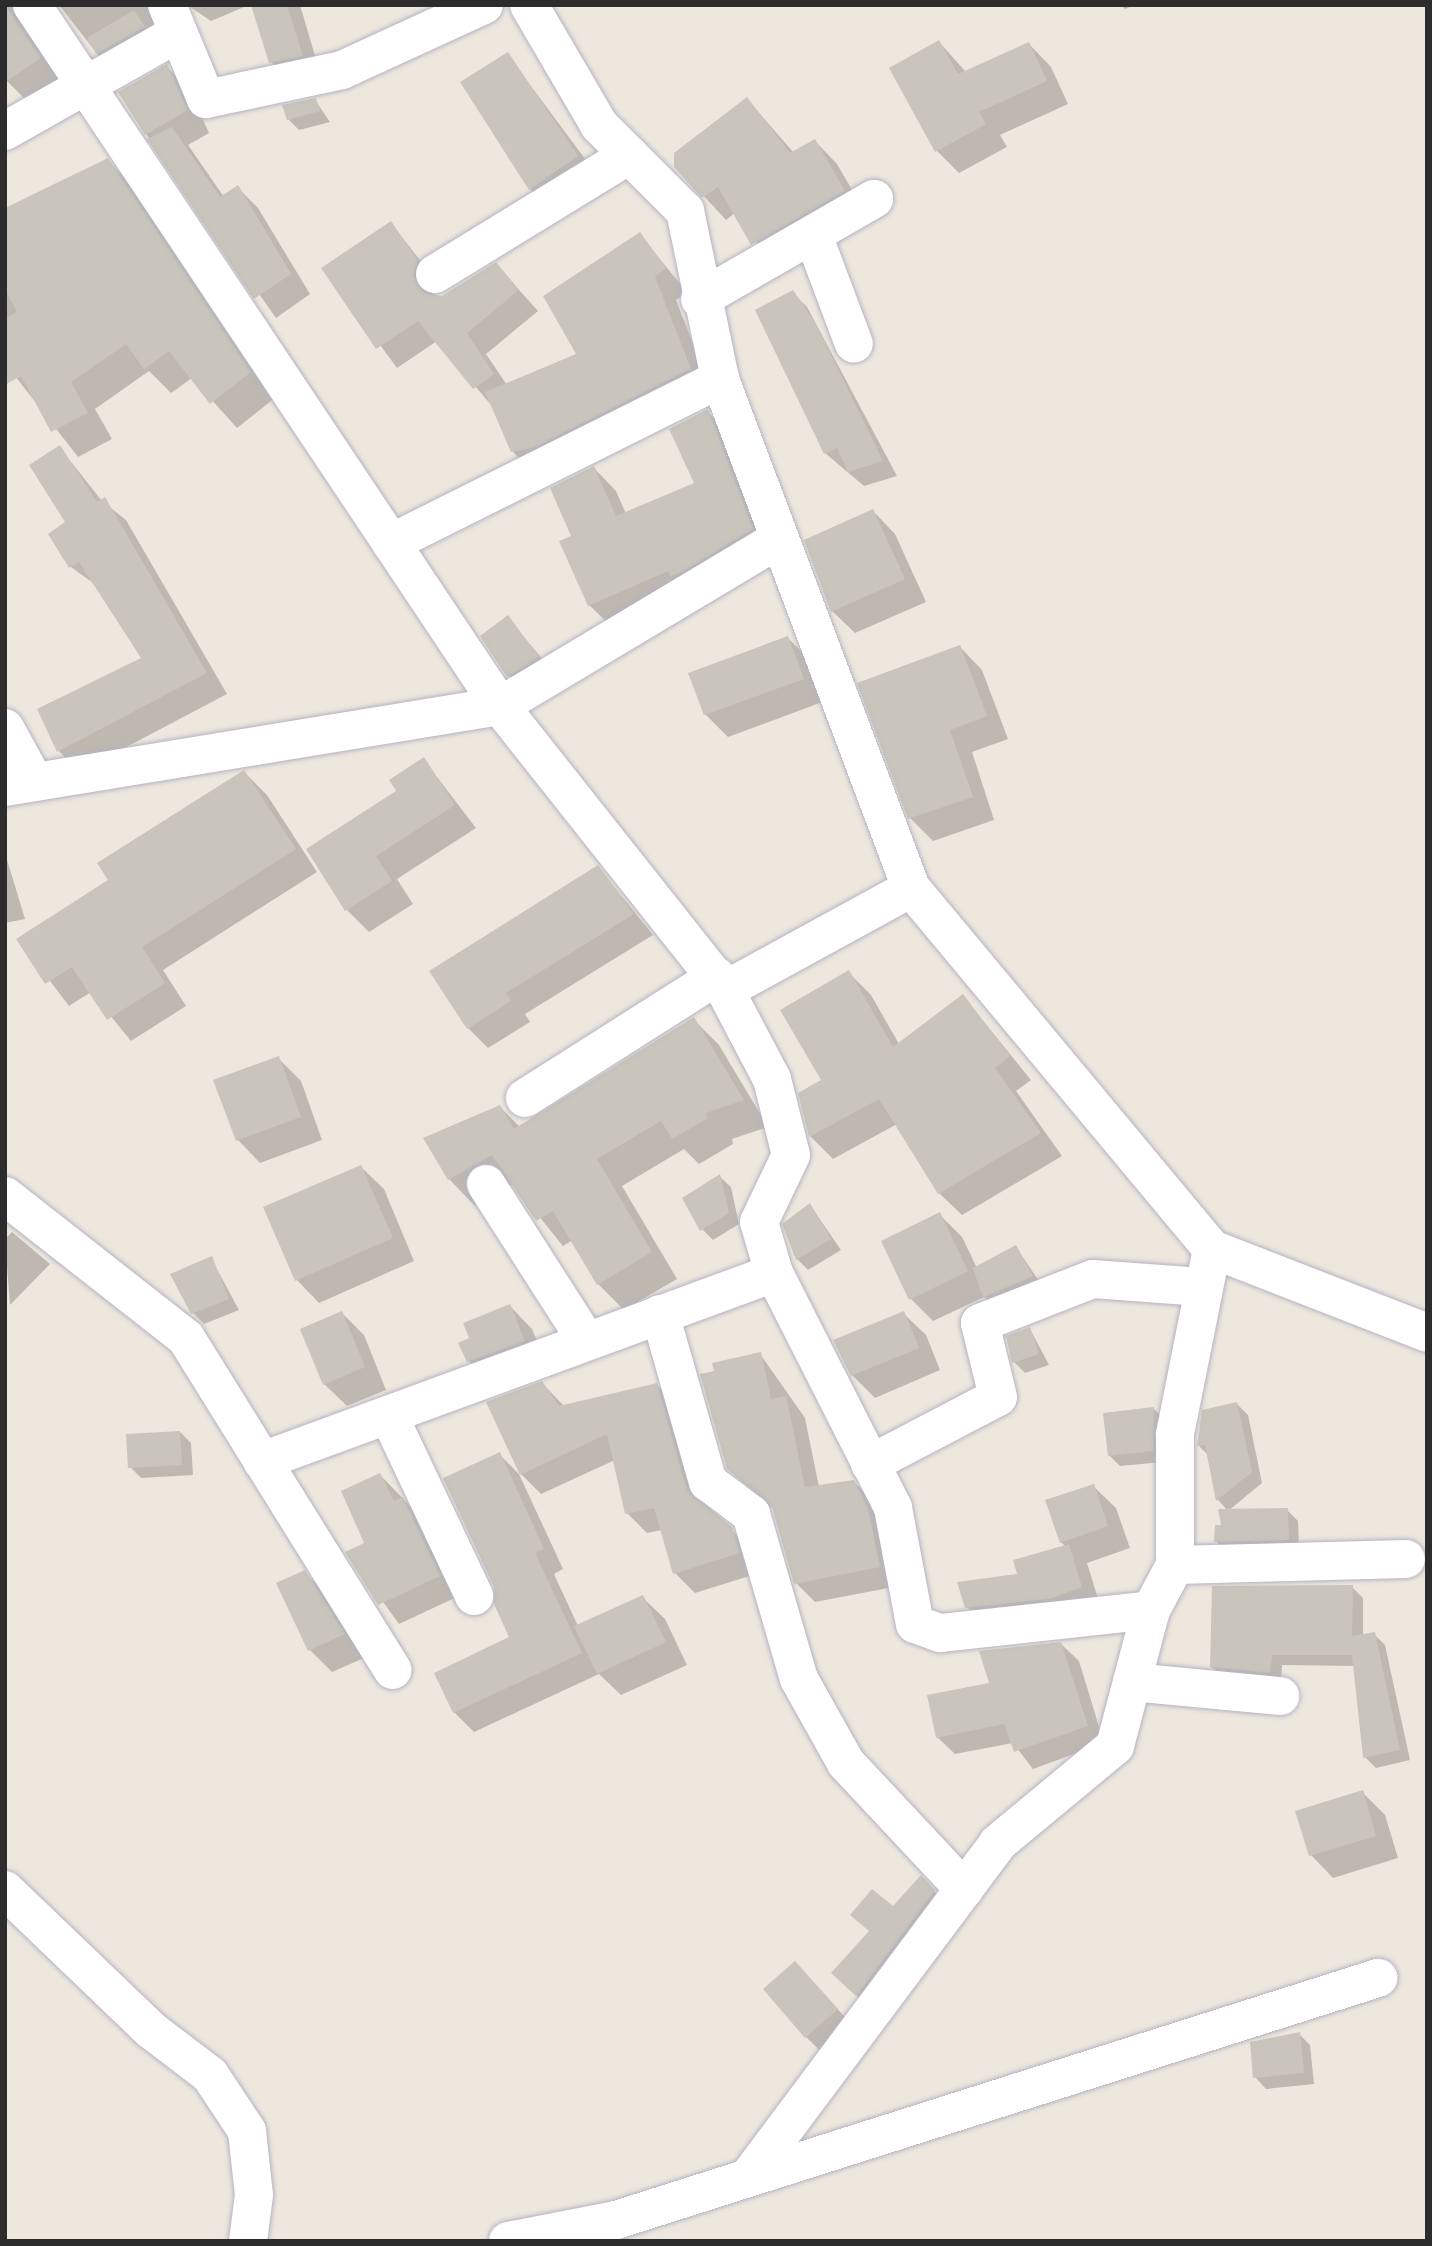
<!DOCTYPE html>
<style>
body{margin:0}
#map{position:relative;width:1432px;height:2246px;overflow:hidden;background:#eee7de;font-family:Figtree,sans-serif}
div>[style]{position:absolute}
.shadow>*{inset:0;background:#0003}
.building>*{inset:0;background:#c9c5bc}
.roads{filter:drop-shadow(0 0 2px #b2b4c0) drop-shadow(0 0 2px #b2b4c0)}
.minor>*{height:38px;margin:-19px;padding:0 19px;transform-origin:19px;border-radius:19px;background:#fff}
span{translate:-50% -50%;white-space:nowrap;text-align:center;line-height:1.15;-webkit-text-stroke:5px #fff;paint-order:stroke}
.frame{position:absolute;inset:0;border:7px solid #2c2c2c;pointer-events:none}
</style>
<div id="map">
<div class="shadow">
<div style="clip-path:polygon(5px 5px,17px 5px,62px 81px,29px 103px,5px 79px)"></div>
<div style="clip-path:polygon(59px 5px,178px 5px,114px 75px)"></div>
<div style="clip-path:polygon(187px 5px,249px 5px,211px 21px)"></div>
<div style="clip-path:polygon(253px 5px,300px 5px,321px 76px,291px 82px,271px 62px)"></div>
<div style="clip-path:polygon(1121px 5px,1135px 5px,1125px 9px)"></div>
<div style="clip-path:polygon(939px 42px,966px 72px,1029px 44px,1051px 67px,1068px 104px,1000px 135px,1007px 147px,959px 173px,936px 150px)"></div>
<div style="clip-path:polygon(507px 54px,600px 179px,553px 212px,530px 189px,462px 83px)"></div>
<div style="clip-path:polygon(167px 67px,189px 89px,209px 133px,188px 145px,224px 197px,238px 188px,258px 208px,310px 294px,276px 318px,146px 134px)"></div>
<div style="clip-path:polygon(747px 99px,794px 153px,815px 141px,837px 164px,866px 214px,775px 266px,735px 213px,726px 220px,676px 166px)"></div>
<div style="clip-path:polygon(315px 100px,330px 122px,299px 130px,288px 119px)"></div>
<div style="clip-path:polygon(107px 160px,133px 186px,275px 398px,237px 428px,192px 378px,171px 393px,149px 371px,95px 409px,112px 439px,78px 457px,5px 363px,5px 211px)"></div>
<div style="clip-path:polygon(391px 223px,437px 282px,432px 296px,442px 298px,496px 264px,538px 311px,486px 354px,507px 385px,578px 354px,640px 235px,687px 292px,676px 300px,712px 392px,535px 474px,513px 452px,492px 406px,437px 341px,397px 368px,324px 269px)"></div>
<div style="clip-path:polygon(792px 292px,807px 307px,897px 476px,864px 486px,825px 453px)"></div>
<div style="clip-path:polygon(708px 412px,730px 434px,774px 552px,612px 627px,589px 605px,573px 537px,594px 468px,616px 491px,626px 514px,696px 484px)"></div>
<div style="clip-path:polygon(60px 448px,102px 501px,126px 520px,227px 694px,79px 772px,59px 751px,144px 659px,96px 585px,71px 567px,50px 534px,68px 523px)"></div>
<div style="clip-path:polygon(873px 511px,895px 534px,926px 602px,855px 633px,832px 611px)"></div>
<div style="clip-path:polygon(507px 617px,560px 680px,531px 698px,508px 675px)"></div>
<div style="clip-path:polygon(788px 638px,810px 660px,825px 701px,728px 737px,705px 714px)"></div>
<div style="clip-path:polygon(960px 647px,982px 670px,1008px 739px,972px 752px,994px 820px,933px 841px,910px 818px)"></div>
<div style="clip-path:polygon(424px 760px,476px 828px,397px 879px,413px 904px,369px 932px,347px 910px,398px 792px)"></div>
<div style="clip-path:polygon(244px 772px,267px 795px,317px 872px,163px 970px,186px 1006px,131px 1041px,91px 992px,69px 1006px,19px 940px,110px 881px)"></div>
<div style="clip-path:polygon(5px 853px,25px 919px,5px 923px)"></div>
<div style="clip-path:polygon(598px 867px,653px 935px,525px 1014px,530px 1022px,488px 1048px,468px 1028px)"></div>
<div style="clip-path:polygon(849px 973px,871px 995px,899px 1044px,963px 996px,1031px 1080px,1016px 1091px,1062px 1156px,962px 1215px,939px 1193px,897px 1124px,833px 1159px,811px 1137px,800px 1094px,823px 1081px)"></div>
<div style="clip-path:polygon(693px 1019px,719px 1045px,768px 1127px,732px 1139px,733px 1144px,699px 1164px,684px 1149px,622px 1186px,677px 1279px,624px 1310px,598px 1284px,573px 1240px,563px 1246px,513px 1184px,475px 1206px,449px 1179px,500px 1107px,520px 1127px)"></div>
<div style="clip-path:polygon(278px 1058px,301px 1081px,322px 1140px,260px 1163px,238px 1140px)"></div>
<div style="clip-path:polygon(361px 1167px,384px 1189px,414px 1261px,319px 1303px,297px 1280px)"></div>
<div style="clip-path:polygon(720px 1177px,731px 1187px,739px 1224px,713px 1240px,702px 1229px)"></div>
<div style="clip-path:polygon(810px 1205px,841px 1250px,808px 1270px,797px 1259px)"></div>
<div style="clip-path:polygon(939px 1214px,962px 1237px,977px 1268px,1016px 1247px,1043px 1287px,996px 1308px,984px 1297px,933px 1321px,911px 1299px)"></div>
<div style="clip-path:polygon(12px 1232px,50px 1264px,10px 1305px,5px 1239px)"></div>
<div style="clip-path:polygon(211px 1258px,239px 1310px,204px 1324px,193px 1313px)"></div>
<div style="clip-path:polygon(510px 1306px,532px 1329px,547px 1364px,491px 1384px,469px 1361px,472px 1339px)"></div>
<div style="clip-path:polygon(342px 1313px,364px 1335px,386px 1390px,347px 1406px,324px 1384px)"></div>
<div style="clip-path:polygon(903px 1313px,926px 1335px,940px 1370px,875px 1398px,852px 1375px)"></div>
<div style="clip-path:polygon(1030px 1329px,1049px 1365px,1025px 1373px,1014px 1362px)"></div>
<div style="clip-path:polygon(760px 1354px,805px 1418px,819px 1487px,854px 1482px,873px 1501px,899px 1586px,815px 1602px,796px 1583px,774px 1510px,729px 1468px)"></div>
<div style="clip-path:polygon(542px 1383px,564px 1406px,657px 1385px,677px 1406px,706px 1507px,752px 1549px,759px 1573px,695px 1593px,675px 1573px,662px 1530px,647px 1533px,627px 1513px,615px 1460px,541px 1494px,521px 1474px)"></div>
<div style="clip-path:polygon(1237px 1404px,1248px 1415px,1262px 1483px,1228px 1511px,1287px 1510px,1298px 1521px,1299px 1551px,1227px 1552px,1216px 1541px,1228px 1511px,1218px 1500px,1208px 1455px,1199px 1446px)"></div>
<div style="clip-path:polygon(1154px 1409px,1165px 1420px,1163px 1462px,1120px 1466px,1109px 1455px)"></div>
<div style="clip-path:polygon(180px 1432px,191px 1443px,193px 1475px,141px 1478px,130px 1467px)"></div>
<div style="clip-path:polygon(499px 1454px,519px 1474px,563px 1569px,554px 1574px,578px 1626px,642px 1597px,665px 1619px,687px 1665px,621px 1695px,599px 1674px,474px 1732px,454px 1712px,512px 1638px)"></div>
<div style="clip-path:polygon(380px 1475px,422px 1518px,459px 1596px,399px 1624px,347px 1552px,366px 1544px)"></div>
<div style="clip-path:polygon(1093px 1486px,1116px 1508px,1130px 1548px,1087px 1563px,1100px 1605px,985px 1626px,967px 1607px,1066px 1547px,1061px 1542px)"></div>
<div style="clip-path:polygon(304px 1572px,327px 1595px,366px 1657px,332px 1672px,310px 1650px)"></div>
<div style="clip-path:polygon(1352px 1587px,1363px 1598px,1363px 1636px,1374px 1634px,1385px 1645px,1410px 1760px,1376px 1768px,1365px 1757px,1355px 1666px,1282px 1665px,1281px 1683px,1223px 1678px,1212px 1667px)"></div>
<div style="clip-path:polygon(1061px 1644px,1079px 1661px,1104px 1743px,1033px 1769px,1013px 1743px,955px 1754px,937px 1737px,992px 1684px)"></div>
<div style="clip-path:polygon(1362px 1792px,1385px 1815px,1398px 1858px,1333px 1878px,1311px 1855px)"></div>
<div style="clip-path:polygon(921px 1877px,945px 1903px,868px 2006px,844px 1984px)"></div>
<div style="clip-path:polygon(817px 1986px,859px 2033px,829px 2059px,806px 2037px)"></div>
<div style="clip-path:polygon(1299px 2034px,1310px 2045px,1314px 2084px,1266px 2089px,1255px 2077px)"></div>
</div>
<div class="building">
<div style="clip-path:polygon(5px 5px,41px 58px,5px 82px)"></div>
<div style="clip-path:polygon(251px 5px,287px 5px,303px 56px,269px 63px)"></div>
<div style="clip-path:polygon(134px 10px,145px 27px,96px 54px,87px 38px)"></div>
<div style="clip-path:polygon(939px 40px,958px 74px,1029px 42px,1047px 81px,979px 112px,986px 124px,935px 152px,889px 68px)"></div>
<div style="clip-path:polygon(508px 52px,578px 156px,529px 190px,460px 82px)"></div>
<div style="clip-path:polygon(167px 64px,188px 110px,145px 135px,118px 92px)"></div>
<div style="clip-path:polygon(747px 97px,790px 153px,815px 139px,845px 191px,751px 245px,718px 187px,702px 198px,674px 167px,674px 153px)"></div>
<div style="clip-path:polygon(316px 98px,320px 111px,287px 120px,282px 105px)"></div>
<div style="clip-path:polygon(172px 127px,220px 197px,238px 185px,291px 274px,254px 299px,147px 139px)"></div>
<div style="clip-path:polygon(108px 158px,251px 372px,210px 404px,169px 351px,144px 369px,126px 344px,71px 382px,88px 413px,51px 432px,21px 376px,5px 385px,5px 319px,17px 312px,5px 289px,5px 208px)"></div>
<div style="clip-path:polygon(391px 221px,418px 261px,413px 275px,424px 293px,442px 296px,496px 262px,519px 290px,467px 333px,494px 374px,473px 389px,418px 321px,376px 349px,321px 268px)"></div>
<div style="clip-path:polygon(640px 232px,666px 268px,655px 277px,691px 369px,533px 448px,511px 452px,485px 392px,576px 354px,543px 296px)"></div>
<div style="clip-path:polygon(793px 290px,816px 324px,883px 461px,848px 472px,837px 448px,824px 454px,755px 310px)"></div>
<div style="clip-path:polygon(708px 409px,753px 529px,682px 572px,671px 576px,668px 571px,588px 606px,559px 541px,571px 536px,550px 488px,594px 466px,616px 516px,694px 483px,669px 429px)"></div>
<div style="clip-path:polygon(60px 445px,97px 502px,105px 497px,207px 673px,57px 752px,37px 709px,141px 658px,79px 562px,69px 568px,48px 534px,65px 522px,29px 465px)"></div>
<div style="clip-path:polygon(873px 509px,905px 579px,831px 612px,804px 540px)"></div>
<div style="clip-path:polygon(508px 615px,539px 657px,507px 677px,480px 636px)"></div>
<div style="clip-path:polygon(788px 636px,804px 679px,704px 715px,688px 673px)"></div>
<div style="clip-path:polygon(960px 645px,987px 716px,950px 730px,973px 797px,908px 819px,857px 683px)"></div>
<div style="clip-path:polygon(424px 757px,455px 805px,376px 856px,392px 881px,345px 911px,306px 849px,396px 791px,389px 780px)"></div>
<div style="clip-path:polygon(244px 770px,296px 849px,142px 947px,165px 983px,107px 1020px,72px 967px,45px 984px,16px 939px,108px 880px,97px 863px)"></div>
<div style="clip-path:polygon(598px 865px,634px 914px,506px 993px,511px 1001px,467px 1029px,429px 971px)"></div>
<div style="clip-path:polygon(849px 970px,893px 1047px,963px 994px,1010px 1056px,995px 1068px,1041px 1133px,938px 1194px,879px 1099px,809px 1137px,798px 1093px,821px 1080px,780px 1010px)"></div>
<div style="clip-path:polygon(694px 1017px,744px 1100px,706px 1113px,708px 1118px,672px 1139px,661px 1121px,597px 1159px,652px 1252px,597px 1285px,553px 1211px,536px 1221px,492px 1155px,448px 1180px,423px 1138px,500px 1105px,514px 1129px)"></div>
<div style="clip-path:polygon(279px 1056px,301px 1117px,236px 1141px,213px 1080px)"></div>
<div style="clip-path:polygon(361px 1165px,393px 1238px,295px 1281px,263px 1207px)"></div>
<div style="clip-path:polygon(720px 1174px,729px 1213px,700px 1231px,682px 1198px)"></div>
<div style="clip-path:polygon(810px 1203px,831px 1239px,796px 1260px,782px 1224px)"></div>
<div style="clip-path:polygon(940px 1212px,968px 1271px,909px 1300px,881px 1241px)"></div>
<div style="clip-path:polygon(1016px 1245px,1033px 1276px,983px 1298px,973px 1268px)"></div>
<div style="clip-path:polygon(212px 1256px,229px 1299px,191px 1314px,170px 1274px)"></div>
<div style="clip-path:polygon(510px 1304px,525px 1341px,467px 1362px,458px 1343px,469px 1338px,463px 1323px)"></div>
<div style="clip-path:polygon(342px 1311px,365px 1367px,323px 1385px,300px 1329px)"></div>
<div style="clip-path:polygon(904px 1311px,919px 1348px,851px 1376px,833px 1340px)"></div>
<div style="clip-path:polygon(1030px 1327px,1039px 1354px,1012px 1363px,1006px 1336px)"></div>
<div style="clip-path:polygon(761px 1352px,771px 1399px,786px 1396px,805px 1487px,854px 1480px,868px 1508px,880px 1567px,794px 1584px,772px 1507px,727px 1469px,700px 1374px,714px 1371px,712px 1363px)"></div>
<div style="clip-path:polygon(542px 1381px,559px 1406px,657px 1383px,687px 1489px,732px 1527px,740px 1553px,673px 1574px,654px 1508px,625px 1514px,607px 1434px,520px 1475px,486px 1402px)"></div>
<div style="clip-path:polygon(1237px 1402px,1252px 1472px,1216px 1501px,1205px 1445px,1197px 1446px,1202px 1410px)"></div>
<div style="clip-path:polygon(1154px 1407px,1153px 1451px,1108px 1456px,1103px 1413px)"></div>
<div style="clip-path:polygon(180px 1431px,182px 1465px,128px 1468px,126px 1434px)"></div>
<div style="clip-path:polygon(500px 1452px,544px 1549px,535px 1553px,582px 1653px,453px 1713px,434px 1673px,509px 1637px,494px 1604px,494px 1587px,443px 1478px)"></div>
<div style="clip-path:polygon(380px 1473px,394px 1501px,403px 1497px,440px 1576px,378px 1605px,345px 1552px,364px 1543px,341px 1491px)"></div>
<div style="clip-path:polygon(1094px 1484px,1108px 1526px,1060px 1543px,1045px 1500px)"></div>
<div style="clip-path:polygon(1288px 1508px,1289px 1540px,1214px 1542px,1215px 1525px,1221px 1525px,1218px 1509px)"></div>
<div style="clip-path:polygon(1069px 1544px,1082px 1587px,1049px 1599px,965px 1608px,957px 1582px,1017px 1574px,1013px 1560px)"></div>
<div style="clip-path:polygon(305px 1570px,345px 1634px,308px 1651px,276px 1583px)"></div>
<div style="clip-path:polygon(1353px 1585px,1352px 1636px,1375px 1632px,1400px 1750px,1363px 1758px,1352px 1655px,1272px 1655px,1270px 1673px,1210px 1667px,1212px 1586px)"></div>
<div style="clip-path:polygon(643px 1595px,666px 1642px,597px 1674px,574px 1626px)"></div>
<div style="clip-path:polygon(1061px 1642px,1088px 1726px,1014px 1752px,1004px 1724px,936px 1738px,927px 1695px,989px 1683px,979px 1651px)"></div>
<div style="clip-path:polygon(1363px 1790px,1376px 1836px,1309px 1856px,1295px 1811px)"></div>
<div style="clip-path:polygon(921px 1875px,935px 1890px,856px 1996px,831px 1973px,869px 1931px,850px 1915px,872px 1889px,893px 1906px)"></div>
<div style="clip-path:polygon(795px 1961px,838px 2009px,805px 2038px,763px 1989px)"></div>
<div style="clip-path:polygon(1300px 2032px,1304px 2073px,1253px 2078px,1250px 2042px)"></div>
</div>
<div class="roads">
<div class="minor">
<div style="left:32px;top:5px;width:843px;rotate:56.27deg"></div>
<div style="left:500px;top:706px;width:362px;rotate:51.6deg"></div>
<div style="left:725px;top:990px;width:101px;rotate:62.2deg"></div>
<div style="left:772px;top:1079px;width:78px;rotate:76deg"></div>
<div style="left:791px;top:1155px;width:74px;rotate:115.5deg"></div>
<div style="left:759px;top:1222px;width:53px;rotate:73.6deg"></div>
<div style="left:774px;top:1273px;width:263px;rotate:63.1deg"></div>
<div style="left:893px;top:1508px;width:118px;rotate:79.3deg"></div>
<div style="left:915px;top:1624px;width:27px;rotate:20deg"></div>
<div style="left:940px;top:1633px;width:212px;rotate:-6.2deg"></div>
<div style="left:167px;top:5px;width:102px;rotate:67.5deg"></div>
<div style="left:206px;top:99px;width:139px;rotate:-12deg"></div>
<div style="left:342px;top:70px;width:156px;rotate:-24.6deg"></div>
<div style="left:529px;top:5px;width:139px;rotate:59.7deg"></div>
<div style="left:599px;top:125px;width:122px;rotate:45deg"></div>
<div style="left:685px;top:211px;width:172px;rotate:78.2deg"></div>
<div style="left:720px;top:379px;width:544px;rotate:69.43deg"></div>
<div style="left:911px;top:888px;width:470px;rotate:50.2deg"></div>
<div style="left:1212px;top:1249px;width:231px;rotate:21.3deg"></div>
<div style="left:5px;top:131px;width:199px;rotate:-29.5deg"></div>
<div style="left:813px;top:235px;width:116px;rotate:69.4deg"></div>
<div style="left:435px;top:274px;width:228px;rotate:-31.5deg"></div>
<div style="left:700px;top:299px;width:201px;rotate:-29.9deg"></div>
<div style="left:391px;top:543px;width:368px;rotate:-26.5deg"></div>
<div style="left:5px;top:728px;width:60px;rotate:61.3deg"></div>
<div style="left:5px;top:787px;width:502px;rotate:-9.29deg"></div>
<div style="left:500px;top:706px;width:323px;rotate:-30.9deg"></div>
<div style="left:725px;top:990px;width:212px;rotate:-28.7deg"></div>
<div style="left:525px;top:1098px;width:227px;rotate:-32.4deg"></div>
<div style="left:486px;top:1184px;width:184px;rotate:57.4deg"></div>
<div style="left:5px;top:1196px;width:230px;rotate:38.1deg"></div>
<div style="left:186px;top:1338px;width:391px;rotate:58.1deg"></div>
<div style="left:660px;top:1314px;width:175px;rotate:74.1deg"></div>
<div style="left:708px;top:1482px;width:54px;rotate:36.7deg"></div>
<div style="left:751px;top:1514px;width:172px;rotate:73.8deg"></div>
<div style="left:799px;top:1679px;width:96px;rotate:60.8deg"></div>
<div style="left:846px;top:1763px;width:173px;rotate:46.9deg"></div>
<div style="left:390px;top:1418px;width:197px;rotate:64.7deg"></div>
<div style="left:262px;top:1461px;width:545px;rotate:-20.16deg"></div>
<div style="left:870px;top:1464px;width:144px;rotate:-27.6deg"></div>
<div style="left:998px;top:1397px;width:76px;rotate:-103.7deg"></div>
<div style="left:980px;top:1323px;width:121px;rotate:-21.3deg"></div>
<div style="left:1093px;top:1279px;width:109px;rotate:4.2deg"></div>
<div style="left:1175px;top:1565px;width:231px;rotate:-1.5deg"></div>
<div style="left:1132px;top:1682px;width:149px;rotate:5.4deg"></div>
<div style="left:5px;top:1890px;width:202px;rotate:43.8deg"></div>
<div style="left:151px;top:2030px;width:74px;rotate:37.3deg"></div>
<div style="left:210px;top:2075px;width:67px;rotate:56.5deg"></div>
<div style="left:247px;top:2131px;width:64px;rotate:83.8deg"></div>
<div style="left:254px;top:2195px;width:46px;rotate:97.4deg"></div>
<div style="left:750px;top:2175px;width:414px;rotate:-53.2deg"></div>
<div style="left:998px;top:1843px;width:152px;rotate:-39.7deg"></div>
<div style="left:1115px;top:1746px;width:141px;rotate:-75.2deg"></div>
<div style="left:1151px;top:1610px;width:51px;rotate:-61.9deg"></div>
<div style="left:1175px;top:1565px;width:131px;rotate:-90deg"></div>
<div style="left:1175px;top:1434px;width:189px;rotate:-78.7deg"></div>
<div style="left:508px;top:2241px;width:110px;rotate:-11deg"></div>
<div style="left:616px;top:2220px;width:800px;rotate:-17.62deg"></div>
</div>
</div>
<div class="frame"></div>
</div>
